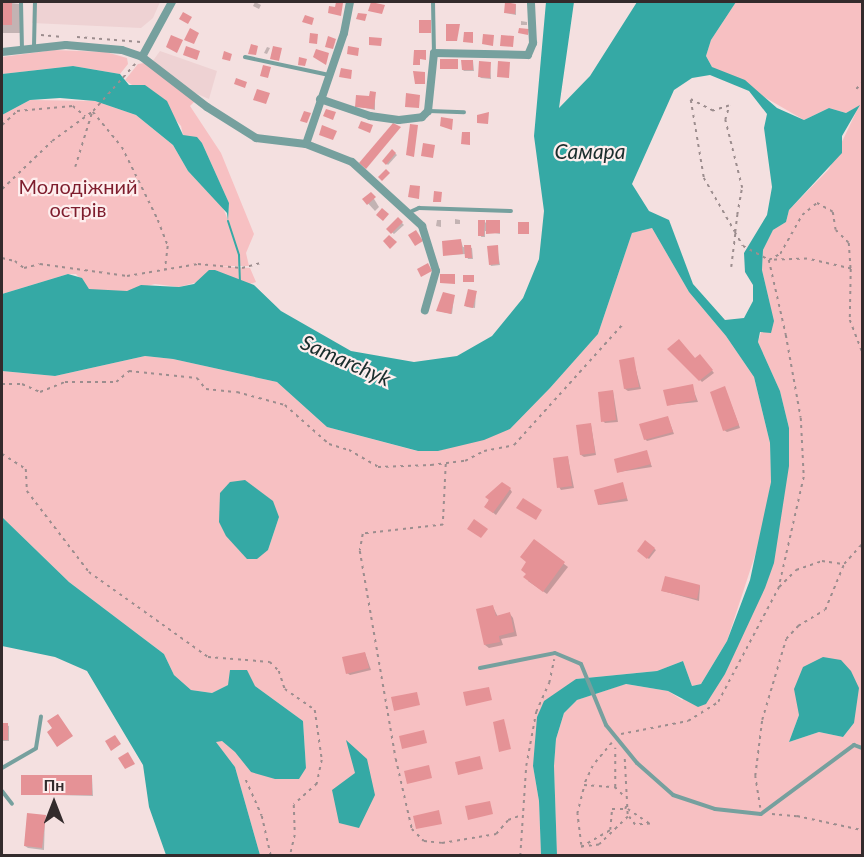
<!DOCTYPE html>
<meta charset="utf-8">
<style>
body{margin:0}
#map{position:relative;width:864px;height:857px;overflow:hidden;background:#f4e0e0;font-family:Lato,sans-serif}
div>[style]{position:absolute}
.built>*{inset:0;background:#eed2d3}
.green>*{inset:0;background:#f7c0c2}
.water>*{inset:0;background:#35a9a5}
.shadow>*{inset:0;background:#0003}
.stream>*{height:2px;margin:-1px;padding:0 1px;transform-origin:1px;border-radius:1px;background:#35a9a5}
.building>*{inset:0;background:#e59296}
.path>*{height:1.5px;margin-top:-0.75px;transform-origin:0;background:repeating-linear-gradient(90deg,#9c8d8e 0 3px,transparent 0 7.5px)}
.service>*{height:4px;margin:-2px;padding:0 2px;transform-origin:2px;border-radius:2px;background:#76a09e}
.minor>*{height:8px;margin:-4px;padding:0 4px;transform-origin:4px;border-radius:4px;background:#76a09e}
span{translate:-50% -50%;white-space:nowrap;text-align:center;line-height:1.15;-webkit-text-stroke:4.5px #feeeee;paint-order:stroke}
.park-label{font-size:20px;color:#7e1d2d}
.water-label{font-size:21px;color:#1a2e2d;font-style:italic}
.frame{position:absolute;inset:0;border:3px solid #332b2c;pointer-events:none}
.north{position:absolute;left:24px;top:773px;width:60px;height:60px;-webkit-text-stroke:4px #feeeee;paint-order:stroke;rotate:0deg;font-size:16px;font-weight:700;line-height:24px;text-align:center;color:#332b2c}
.north::after{content:'';display:block;margin:auto;width:21px;height:27px;background:#332b2c;clip-path:polygon(50% 0,100% 100%,50% 72%,0 100%)}
</style>
<div id="map">
<div class="built">
<div style="clip-path:polygon(33px 2px,160px 2px,153px 18px,141px 28px,32px 23px)"></div>
<div style="clip-path:polygon(160px 51px,217px 71px,209px 99px,195px 93px,152px 62px)"></div>
</div>
<div class="green">
<div style="clip-path:polygon(evenodd,736px 2px,862px 2px,862px 855px,557px 856px,554px 766px,556px 739px,564px 713px,577px 700px,625px 684px,668px 691px,682px 700px,725px 674px,736px 646px,789px 428px,780px 391px,758px 342px,770px 304px,762px 270px,763px 250px,773px 230px,786px 222px,789px 210px,829px 169px,859px 106px,846px 113px,829px 108px,804px 120px,712px 67px,706px 56px,711px 40px,736px 2px,799px 715px,854px 723px,843px 737px,819px 732px,789px 742px,799px 715px)"></div>
<div style="clip-path:polygon(54px 50px,106px 52px,127px 58px,128px 64px,120px 74px,73px 66px,2px 74px,2px 57px)"></div>
<div style="clip-path:polygon(144px 63px,196px 100px,190px 106px,221px 153px,254px 234px,246px 253px,249px 266px,217px 266px,250px 268px,256px 282px,247px 285px,215px 270px,202px 281px,179px 287px,155px 284px,127px 291px,98px 291px,89px 289px,76px 274px,68px 274px,2px 294px,2px 115px,30px 100px,95px 101px,136px 115px,173px 145px,188px 171px,223px 208px,228px 220px,229px 203px,202px 143px,183px 135px,181px 126px,145px 85px,135px 87px,125px 80px,138px 64px)"></div>
<div style="clip-path:polygon(evenodd,652px 228px,689px 292px,726px 336px,754px 377px,770px 443px,771px 482px,762px 534px,727px 641px,713px 664px,701px 684px,692px 686px,683px 661px,657px 671px,576px 679px,533px 766px,539px 801px,541px 855px,260px 855px,235px 767px,215px 741px,222px 741px,236px 752px,251px 772px,306px 768px,303px 721px,255px 686px,228px 685px,212px 693px,191px 690px,174px 675px,164px 654px,69px 582px,2px 517px,2px 371px,55px 376px,145px 356px,173px 359px,277px 382px,327px 427px,417px 451px,438px 451px,510px 429px,550px 388px,598px 334px,632px 233px,652px 228px,279px 517px,268px 550px,247px 558px,238px 547px,279px 517px)"></div>
</div>
<div class="water">
<div style="clip-path:polygon(evenodd,546px 2px,574px 2px,559px 108px,590px 76px,637px 2px,736px 2px,711px 40px,706px 56px,712px 67px,745px 80px,777px 108px,804px 120px,829px 108px,846px 113px,860px 105px,842px 136px,842px 153px,789px 210px,786px 222px,773px 230px,763px 250px,762px 270px,774px 321px,771px 333px,760px 332px,758px 342px,780px 391px,789px 428px,789px 466px,774px 563px,765px 588px,725px 674px,706px 704px,698px 707px,668px 691px,626px 684px,577px 700px,564px 713px,556px 739px,554px 766px,557px 855px,541px 855px,539px 801px,533px 766px,537px 717px,544px 701px,576px 679px,657px 671px,683px 661px,692px 686px,701px 684px,727px 641px,750px 580px,771px 482px,770px 443px,754px 377px,726px 336px,689px 292px,652px 228px,632px 233px,598px 334px,550px 388px,510px 429px,484px 440px,438px 451px,418px 451px,327px 427px,277px 382px,173px 359px,145px 356px,55px 376px,2px 371px,2px 294px,68px 274px,82px 278px,89px 289px,127px 291px,141px 285px,179px 287px,194px 284px,209px 270px,215px 270px,254px 285px,281px 311px,351px 351px,414px 362px,457px 356px,492px 336px,523px 298px,539px 259px,544px 211px,534px 136px,546px 2px,710px 75px,749px 91px,767px 114px,764px 128px,772px 187px,767px 215px,744px 253px,745px 272px,753px 285px,753px 301px,744px 318px,725px 320px,693px 284px,669px 220px,649px 211px,632px 184px,674px 90px,692px 78px,710px 75px)"></div>
<div style="clip-path:polygon(73px 66px,120px 74px,129px 85px,145px 85px,167px 101px,183px 135px,197px 137px,202px 143px,229px 203px,228px 221px,227px 213px,188px 171px,173px 145px,136px 115px,95px 101px,60px 98px,30px 100px,2px 115px,2px 74px)"></div>
<div style="clip-path:polygon(245px 480px,273px 501px,279px 517px,268px 550px,257px 559px,247px 559px,226px 536px,219px 522px,220px 493px,230px 482px)"></div>
<div style="clip-path:polygon(2px 517px,69px 582px,164px 654px,174px 675px,191px 690px,212px 693px,228px 685px,230px 670px,247px 670px,255px 686px,303px 721px,306px 768px,299px 779px,275px 779px,251px 772px,235px 752px,222px 741px,216px 742px,235px 767px,260px 855px,166px 855px,149px 807px,143px 765px,87px 671px,55px 657px,2px 646px)"></div>
<div style="clip-path:polygon(823px 657px,841px 660px,851px 671px,859px 688px,854px 723px,843px 737px,819px 732px,789px 742px,799px 715px,794px 689px,803px 667px)"></div>
<div style="clip-path:polygon(346px 740px,367px 759px,375px 795px,359px 828px,339px 823px,332px 790px,355px 773px)"></div>
</div>
<div class="shadow">
<div style="clip-path:polygon(2px 2px,20px 4px,20px 33px,2px 33px)"></div>
<div style="clip-path:polygon(255px 2px,261px 5px,259px 9px,253px 6px)"></div>
<div style="clip-path:polygon(516px 5px,516px 15px,506px 13px)"></div>
<div style="clip-path:polygon(521px 21px,527px 22px,527px 25px,521px 25px)"></div>
<div style="clip-path:polygon(267px 47px,270px 48px,267px 54px,264px 53px)"></div>
<div style="clip-path:polygon(473px 61px,474px 71px,464px 71px,463px 70px)"></div>
<div style="clip-path:polygon(490px 63px,491px 79px,481px 78px,480px 77px)"></div>
<div style="clip-path:polygon(375px 93px,375px 110px,356px 106px,370px 98px)"></div>
<div style="clip-path:polygon(392px 151px,397px 155px,388px 165px,384px 161px)"></div>
<div style="clip-path:polygon(371px 194px,379px 207px,375px 211px,364px 199px)"></div>
<div style="clip-path:polygon(398px 219px,404px 225px,394px 234px,388px 229px)"></div>
<div style="clip-path:polygon(455px 219px,460px 220px,460px 224px,455px 224px)"></div>
<div style="clip-path:polygon(437px 220px,441px 220px,441px 227px,436px 226px)"></div>
<div style="clip-path:polygon(484px 221px,488px 225px,499px 222px,500px 234px,485px 231px,485px 237px,481px 237px)"></div>
<div style="clip-path:polygon(461px 241px,463px 247px,472px 248px,473px 259px,468px 259px,466px 254px,445px 255px)"></div>
<div style="clip-path:polygon(497px 247px,500px 265px,491px 266px,490px 264px)"></div>
<div style="clip-path:polygon(476px 292px,475px 308px,467px 307px,466px 306px)"></div>
<div style="clip-path:polygon(454px 297px,452px 314px,439px 311px)"></div>
<div style="clip-path:polygon(670px 349px,695px 360px,702px 358px,714px 373px,702px 382px)"></div>
<div style="clip-path:polygon(633px 359px,641px 389px,628px 391px,625px 389px)"></div>
<div style="clip-path:polygon(692px 386px,698px 402px,668px 405px)"></div>
<div style="clip-path:polygon(725px 388px,740px 428px,727px 432px,724px 430px)"></div>
<div style="clip-path:polygon(613px 391px,618px 422px,605px 423px,603px 421px)"></div>
<div style="clip-path:polygon(668px 418px,674px 434px,647px 441px,645px 439px)"></div>
<div style="clip-path:polygon(591px 425px,596px 455px,584px 457px,581px 455px)"></div>
<div style="clip-path:polygon(646px 452px,652px 467px,619px 472px)"></div>
<div style="clip-path:polygon(568px 458px,574px 488px,561px 490px,559px 487px)"></div>
<div style="clip-path:polygon(622px 484px,628px 501px,599px 505px)"></div>
<div style="clip-path:polygon(510px 489px,512px 492px,496px 515px,486px 507px,492px 492px)"></div>
<div style="clip-path:polygon(534px 541px,568px 567px,547px 594px,528px 581px,528px 563px)"></div>
<div style="clip-path:polygon(645px 542px,656px 550px,649px 559px,639px 551px)"></div>
<div style="clip-path:polygon(700px 586px,699px 601px,663px 591px)"></div>
<div style="clip-path:polygon(493px 607px,498px 617px,510px 614px,513px 618px,517px 636px,501px 639px,503px 645px,489px 648px,485px 645px)"></div>
<div style="clip-path:polygon(365px 653px,371px 670px,350px 675px,347px 673px)"></div>
<div style="clip-path:polygon(2px 724px,9px 726px,9px 741px,2px 741px)"></div>
<div style="clip-path:polygon(92px 777px,93px 796px,23px 794px)"></div>
<div style="clip-path:polygon(45px 816px,44px 850px,28px 848px,25px 846px)"></div>
</div>
<div class="stream">
<div style="left:228px;top:221px;width:36px;rotate:72deg"></div>
<div style="left:239px;top:255px;width:27px;rotate:88deg"></div>
</div>
<div class="building">
<div style="clip-path:polygon(2px 2px,12px 2px,12px 25px,2px 25px)"></div>
<div style="clip-path:polygon(336px 2px,343px 3px,341px 16px,328px 13px,329px 6px,335px 7px)"></div>
<div style="clip-path:polygon(371px 2px,385px 5px,382px 14px,368px 11px)"></div>
<div style="clip-path:polygon(505px 2px,516px 4px,515px 14px,504px 13px)"></div>
<div style="clip-path:polygon(183px 12px,192px 17px,188px 24px,179px 19px)"></div>
<div style="clip-path:polygon(358px 13px,367px 14px,365px 21px,356px 19px)"></div>
<div style="clip-path:polygon(305px 15px,314px 18px,312px 25px,302px 22px)"></div>
<div style="clip-path:polygon(419px 20px,431px 20px,431px 33px,419px 33px)"></div>
<div style="clip-path:polygon(446px 24px,460px 24px,457px 41px,446px 41px)"></div>
<div style="clip-path:polygon(190px 28px,199px 33px,194px 44px,184px 40px)"></div>
<div style="clip-path:polygon(519px 28px,529px 29px,528px 35px,518px 33px)"></div>
<div style="clip-path:polygon(464px 32px,473px 32px,473px 43px,463px 42px)"></div>
<div style="clip-path:polygon(310px 33px,318px 34px,317px 44px,309px 43px)"></div>
<div style="clip-path:polygon(483px 34px,494px 35px,493px 46px,482px 44px)"></div>
<div style="clip-path:polygon(171px 35px,183px 40px,177px 53px,166px 47px)"></div>
<div style="clip-path:polygon(501px 35px,514px 36px,513px 47px,500px 46px)"></div>
<div style="clip-path:polygon(328px 36px,336px 39px,333px 49px,325px 47px)"></div>
<div style="clip-path:polygon(369px 37px,382px 38px,381px 46px,369px 45px)"></div>
<div style="clip-path:polygon(251px 44px,258px 46px,256px 55px,248px 54px)"></div>
<div style="clip-path:polygon(186px 46px,200px 51px,197px 60px,183px 55px)"></div>
<div style="clip-path:polygon(273px 46px,282px 48px,279px 61px,270px 59px)"></div>
<div style="clip-path:polygon(348px 46px,359px 48px,358px 56px,347px 54px)"></div>
<div style="clip-path:polygon(316px 49px,329px 53px,326px 65px,313px 57px)"></div>
<div style="clip-path:polygon(414px 50px,426px 50px,426px 60px,420px 59px,420px 65px,413px 65px)"></div>
<div style="clip-path:polygon(224px 51px,232px 54px,230px 61px,222px 59px)"></div>
<div style="clip-path:polygon(299px 57px,307px 59px,305px 66px,298px 65px)"></div>
<div style="clip-path:polygon(440px 59px,458px 59px,458px 69px,440px 69px)"></div>
<div style="clip-path:polygon(461px 60px,473px 60px,473px 70px,462px 70px)"></div>
<div style="clip-path:polygon(479px 61px,491px 62px,490px 78px,478px 77px)"></div>
<div style="clip-path:polygon(498px 61px,510px 62px,509px 78px,497px 77px)"></div>
<div style="clip-path:polygon(263px 65px,271px 67px,268px 78px,260px 76px)"></div>
<div style="clip-path:polygon(341px 68px,352px 70px,351px 79px,339px 77px)"></div>
<div style="clip-path:polygon(413px 71px,425px 72px,425px 84px,415px 84px)"></div>
<div style="clip-path:polygon(236px 78px,247px 82px,245px 88px,234px 84px)"></div>
<div style="clip-path:polygon(257px 89px,270px 93px,266px 104px,253px 100px)"></div>
<div style="clip-path:polygon(370px 91px,376px 92px,374px 109px,355px 107px,356px 95px,369px 96px)"></div>
<div style="clip-path:polygon(406px 93px,420px 95px,419px 108px,405px 107px)"></div>
<div style="clip-path:polygon(326px 109px,336px 112px,333px 120px,323px 116px)"></div>
<div style="clip-path:polygon(304px 111px,311px 113px,307px 123px,300px 121px)"></div>
<div style="clip-path:polygon(489px 112px,488px 124px,477px 123px,477px 115px)"></div>
<div style="clip-path:polygon(441px 117px,453px 119px,452px 130px,440px 126px)"></div>
<div style="clip-path:polygon(361px 121px,373px 125px,370px 133px,358px 128px)"></div>
<div style="clip-path:polygon(393px 123px,401px 127px,366px 169px,359px 163px)"></div>
<div style="clip-path:polygon(410px 124px,418px 125px,414px 157px,406px 155px)"></div>
<div style="clip-path:polygon(322px 125px,337px 131px,333px 140px,319px 135px)"></div>
<div style="clip-path:polygon(462px 132px,470px 132px,470px 145px,461px 144px)"></div>
<div style="clip-path:polygon(423px 143px,435px 145px,433px 158px,421px 156px)"></div>
<div style="clip-path:polygon(392px 149px,396px 153px,386px 165px,382px 161px)"></div>
<div style="clip-path:polygon(386px 169px,390px 173px,382px 181px,378px 177px)"></div>
<div style="clip-path:polygon(410px 185px,420px 186px,419px 199px,408px 197px)"></div>
<div style="clip-path:polygon(434px 191px,442px 192px,441px 202px,433px 202px)"></div>
<div style="clip-path:polygon(371px 192px,376px 197px,367px 205px,362px 199px)"></div>
<div style="clip-path:polygon(382px 208px,389px 214px,383px 221px,376px 215px)"></div>
<div style="clip-path:polygon(398px 217px,403px 222px,391px 234px,386px 229px)"></div>
<div style="clip-path:polygon(478px 220px,485px 220px,484px 236px,478px 236px)"></div>
<div style="clip-path:polygon(486px 220px,500px 220px,500px 233px,486px 234px)"></div>
<div style="clip-path:polygon(518px 222px,529px 222px,529px 234px,518px 234px)"></div>
<div style="clip-path:polygon(416px 230px,423px 241px,415px 246px,408px 235px)"></div>
<div style="clip-path:polygon(389px 235px,397px 242px,390px 249px,383px 241px)"></div>
<div style="clip-path:polygon(461px 239px,463px 254px,443px 256px,442px 241px)"></div>
<div style="clip-path:polygon(464px 245px,471px 245px,472px 258px,465px 258px)"></div>
<div style="clip-path:polygon(498px 245px,499px 264px,489px 265px,487px 246px)"></div>
<div style="clip-path:polygon(428px 263px,432px 271px,421px 277px,417px 269px)"></div>
<div style="clip-path:polygon(440px 274px,455px 274px,455px 284px,440px 283px)"></div>
<div style="clip-path:polygon(463px 275px,474px 275px,474px 282px,463px 282px)"></div>
<div style="clip-path:polygon(468px 289px,477px 291px,473px 308px,464px 306px)"></div>
<div style="clip-path:polygon(443px 292px,455px 295px,451px 314px,436px 311px)"></div>
<div style="clip-path:polygon(679px 339px,695px 358px,700px 354px,713px 370px,699px 381px,667px 349px)"></div>
<div style="clip-path:polygon(634px 357px,639px 387px,624px 389px,619px 360px)"></div>
<div style="clip-path:polygon(693px 384px,696px 400px,667px 406px,663px 390px)"></div>
<div style="clip-path:polygon(725px 386px,739px 425px,723px 431px,710px 392px)"></div>
<div style="clip-path:polygon(613px 390px,616px 420px,601px 422px,598px 392px)"></div>
<div style="clip-path:polygon(668px 416px,673px 432px,644px 440px,639px 424px)"></div>
<div style="clip-path:polygon(591px 423px,595px 453px,580px 455px,576px 425px)"></div>
<div style="clip-path:polygon(647px 450px,651px 464px,617px 473px,614px 459px)"></div>
<div style="clip-path:polygon(568px 456px,572px 486px,557px 488px,553px 458px)"></div>
<div style="clip-path:polygon(502px 482px,511px 488px,493px 513px,484px 507px,489px 500px,485px 497px)"></div>
<div style="clip-path:polygon(623px 482px,627px 498px,598px 505px,594px 490px)"></div>
<div style="clip-path:polygon(523px 498px,542px 510px,536px 520px,516px 508px)"></div>
<div style="clip-path:polygon(474px 519px,488px 529px,481px 538px,467px 529px)"></div>
<div style="clip-path:polygon(534px 539px,565px 562px,543px 592px,523px 577px,526px 574px,521px 570px,526px 562px,520px 557px)"></div>
<div style="clip-path:polygon(645px 540px,655px 548px,647px 559px,637px 551px)"></div>
<div style="clip-path:polygon(665px 576px,700px 585px,697px 599px,661px 591px)"></div>
<div style="clip-path:polygon(493px 605px,496px 616px,510px 612px,514px 632px,499px 636px,500px 642px,484px 645px,476px 609px)"></div>
<div style="clip-path:polygon(365px 652px,369px 668px,346px 674px,342px 657px)"></div>
<div style="clip-path:polygon(489px 687px,492px 700px,466px 706px,463px 692px)"></div>
<div style="clip-path:polygon(417px 692px,420px 705px,394px 711px,391px 697px)"></div>
<div style="clip-path:polygon(58px 714px,73px 736px,57px 747px,47px 732px,52px 728px,47px 721px)"></div>
<div style="clip-path:polygon(504px 719px,511px 749px,499px 752px,493px 722px)"></div>
<div style="clip-path:polygon(2px 723px,8px 723px,8px 740px,2px 740px)"></div>
<div style="clip-path:polygon(424px 730px,427px 743px,402px 749px,399px 736px)"></div>
<div style="clip-path:polygon(115px 735px,121px 744px,111px 751px,105px 741px)"></div>
<div style="clip-path:polygon(128px 752px,135px 764px,125px 769px,118px 758px)"></div>
<div style="clip-path:polygon(480px 756px,483px 769px,458px 775px,455px 762px)"></div>
<div style="clip-path:polygon(429px 765px,432px 778px,407px 784px,404px 771px)"></div>
<div style="clip-path:polygon(21px 775px,92px 775px,92px 795px,21px 795px)"></div>
<div style="clip-path:polygon(490px 801px,493px 814px,468px 820px,465px 806px)"></div>
<div style="clip-path:polygon(439px 810px,442px 824px,416px 829px,413px 816px)"></div>
<div style="clip-path:polygon(27px 813px,46px 815px,42px 848px,24px 846px)"></div>
</div>
<div class="path">
<div style="left:41px;top:35px;width:22px;rotate:5deg"></div>
<div style="left:77px;top:37px;width:64px;rotate:4.5deg"></div>
<div style="left:856px;top:89px;width:8px;rotate:-45deg"></div>
<div style="left:93px;top:112px;width:45px;rotate:50.4deg"></div>
<div style="left:122px;top:147px;width:81px;rotate:63.7deg"></div>
<div style="left:158px;top:220px;width:28px;rotate:69deg"></div>
<div style="left:168px;top:246px;width:23px;rotate:97deg"></div>
<div style="left:2px;top:125px;width:21px;rotate:-43deg"></div>
<div style="left:17px;top:111px;width:56px;rotate:-5.1deg"></div>
<div style="left:73px;top:106px;width:16px;rotate:40deg"></div>
<div style="left:75px;top:167px;width:58px;rotate:-72.8deg"></div>
<div style="left:2px;top:189px;width:69px;rotate:-43.8deg"></div>
<div style="left:52px;top:141px;width:51px;rotate:-36.2deg"></div>
<div style="left:93px;top:111px;width:63px;rotate:-48.2deg"></div>
<div style="left:2px;top:258px;width:13px;rotate:13deg"></div>
<div style="left:15px;top:261px;width:11px;rotate:38deg"></div>
<div style="left:24px;top:268px;width:16px;rotate:-14deg"></div>
<div style="left:40px;top:264px;width:88px;rotate:7.9deg"></div>
<div style="left:127px;top:276px;width:72px;rotate:-9.6deg"></div>
<div style="left:198px;top:264px;width:44px;rotate:5.2deg"></div>
<div style="left:242px;top:268px;width:20px;rotate:-15deg"></div>
<div style="left:731px;top:267px;width:35px;rotate:-83deg"></div>
<div style="left:735px;top:232px;width:17px;rotate:-83deg"></div>
<div style="left:737px;top:215px;width:27px;rotate:-80deg"></div>
<div style="left:742px;top:188px;width:70px;rotate:-104deg"></div>
<div style="left:725px;top:120px;width:15px;rotate:-74deg"></div>
<div style="left:729px;top:106px;width:17px;rotate:163deg"></div>
<div style="left:713px;top:111px;width:25px;rotate:-153deg"></div>
<div style="left:691px;top:100px;width:79px;rotate:80.5deg"></div>
<div style="left:704px;top:178px;width:62px;rotate:60.1deg"></div>
<div style="left:735px;top:232px;width:16px;rotate:60deg"></div>
<div style="left:743px;top:246px;width:30px;rotate:28deg"></div>
<div style="left:769px;top:260px;width:77px;rotate:77.2deg"></div>
<div style="left:786px;top:335px;width:84px;rotate:79.8deg"></div>
<div style="left:801px;top:418px;width:59px;rotate:87.1deg"></div>
<div style="left:804px;top:477px;width:113px;rotate:102.8deg"></div>
<div style="left:851px;top:269px;width:45px;rotate:-167.2deg"></div>
<div style="left:807px;top:259px;width:38px;rotate:178deg"></div>
<div style="left:769px;top:260px;width:13px;rotate:-29deg"></div>
<div style="left:780px;top:254px;width:45px;rotate:-60.6deg"></div>
<div style="left:802px;top:215px;width:19px;rotate:-39deg"></div>
<div style="left:817px;top:203px;width:18px;rotate:29deg"></div>
<div style="left:833px;top:212px;width:18px;rotate:81deg"></div>
<div style="left:836px;top:230px;width:18px;rotate:45deg"></div>
<div style="left:849px;top:243px;width:26px;rotate:86deg"></div>
<div style="left:851px;top:269px;width:51px;rotate:91.1deg"></div>
<div style="left:850px;top:320px;width:33px;rotate:69deg"></div>
<div style="left:2px;top:384px;width:20px"></div>
<div style="left:22px;top:384px;width:20px;rotate:24deg"></div>
<div style="left:40px;top:392px;width:27px;rotate:-22deg"></div>
<div style="left:65px;top:382px;width:51px"></div>
<div style="left:116px;top:382px;width:17px;rotate:-40deg"></div>
<div style="left:129px;top:371px;width:68px;rotate:5.9deg"></div>
<div style="left:197px;top:378px;width:14px;rotate:51deg"></div>
<div style="left:206px;top:389px;width:31px;rotate:6deg"></div>
<div style="left:237px;top:392px;width:50px;rotate:15.2deg"></div>
<div style="left:285px;top:405px;width:59px;rotate:41.6deg"></div>
<div style="left:329px;top:444px;width:21px;rotate:17deg"></div>
<div style="left:349px;top:450px;width:34px;rotate:30deg"></div>
<div style="left:378px;top:467px;width:53px;rotate:-2.2deg"></div>
<div style="left:431px;top:465px;width:34px;rotate:-7deg"></div>
<div style="left:465px;top:461px;width:21px;rotate:-28deg"></div>
<div style="left:484px;top:451px;width:31px;rotate:-11deg"></div>
<div style="left:514px;top:445px;width:163px;rotate:-48deg"></div>
<div style="left:2px;top:454px;width:28px;rotate:32deg"></div>
<div style="left:26px;top:469px;width:22px;rotate:87deg"></div>
<div style="left:27px;top:491px;width:102px;rotate:52.6deg"></div>
<div style="left:89px;top:572px;width:146px;rotate:35.5deg"></div>
<div style="left:208px;top:657px;width:62px;rotate:4.6deg"></div>
<div style="left:270px;top:662px;width:13px;rotate:45deg"></div>
<div style="left:279px;top:671px;width:19px;rotate:72deg"></div>
<div style="left:285px;top:689px;width:37px;rotate:35deg"></div>
<div style="left:315px;top:710px;width:50px;rotate:82deg"></div>
<div style="left:322px;top:760px;width:25px;rotate:102deg"></div>
<div style="left:317px;top:784px;width:31px;rotate:138deg"></div>
<div style="left:294px;top:805px;width:30px;rotate:88deg"></div>
<div style="left:295px;top:835px;width:22px;rotate:103deg"></div>
<div style="left:446px;top:464px;width:61px;rotate:92.8deg"></div>
<div style="left:443px;top:525px;width:81px;rotate:173.6deg"></div>
<div style="left:363px;top:534px;width:17px;rotate:100deg"></div>
<div style="left:360px;top:551px;width:211px;rotate:80.2deg"></div>
<div style="left:396px;top:759px;width:72px;rotate:77.1deg"></div>
<div style="left:412px;top:829px;width:17px;rotate:45deg"></div>
<div style="left:424px;top:841px;width:18px;rotate:6deg"></div>
<div style="left:442px;top:843px;width:55px;rotate:-9.5deg"></div>
<div style="left:496px;top:834px;width:18px;rotate:-49deg"></div>
<div style="left:508px;top:820px;width:12px;rotate:-20deg"></div>
<div style="left:621px;top:734px;width:68px;rotate:-11deg"></div>
<div style="left:688px;top:721px;width:36px;rotate:-32deg"></div>
<div style="left:718px;top:702px;width:130px;rotate:-62.1deg"></div>
<div style="left:779px;top:587px;width:24px;rotate:-45deg"></div>
<div style="left:796px;top:570px;width:28px;rotate:-19deg"></div>
<div style="left:822px;top:561px;width:21px;rotate:8deg"></div>
<div style="left:612px;top:743px;width:30px;rotate:130deg"></div>
<div style="left:593px;top:766px;width:21px;rotate:115deg"></div>
<div style="left:584px;top:785px;width:31px;rotate:4deg"></div>
<div style="left:615px;top:787px;width:13px;rotate:45deg"></div>
<div style="left:625px;top:759px;width:58px;rotate:87deg"></div>
<div style="left:628px;top:817px;width:40px;rotate:136deg"></div>
<div style="left:599px;top:845px;width:18px;rotate:174deg"></div>
<div style="left:581px;top:847px;width:34px;rotate:-30deg"></div>
<div style="left:610px;top:830px;width:21px;rotate:-85deg"></div>
<div style="left:612px;top:809px;width:13px"></div>
<div style="left:625px;top:809px;width:5px;rotate:-68deg"></div>
<div style="left:246px;top:780px;width:39px;rotate:66deg"></div>
<div style="left:262px;top:816px;width:41px;rotate:77.3deg"></div>
<div style="left:615px;top:787px;width:39px;rotate:-90deg"></div>
<div style="left:760px;top:808px;width:32px;rotate:-99deg"></div>
<div style="left:755px;top:776px;width:56px;rotate:-82.9deg"></div>
<div style="left:762px;top:720px;width:84px;rotate:-73.5deg"></div>
<div style="left:786px;top:639px;width:18px;rotate:-47deg"></div>
<div style="left:798px;top:626px;width:31px;rotate:-31deg"></div>
<div style="left:825px;top:610px;width:50px;rotate:-67.6deg"></div>
<div style="left:844px;top:564px;width:27px;rotate:-48deg"></div>
<div style="left:628px;top:809px;width:27px;rotate:34deg"></div>
<div style="left:650px;top:824px;width:15px;rotate:176deg"></div>
<div style="left:635px;top:825px;width:10px;rotate:-127deg"></div>
<div style="left:772px;top:814px;width:25px;rotate:5deg"></div>
<div style="left:797px;top:816px;width:66px;rotate:12.2deg"></div>
<div style="left:581px;top:845px;width:31px;rotate:-97deg"></div>
<div style="left:577px;top:814px;width:29px;rotate:-76deg"></div>
<div style="left:520px;top:856px;width:90px;rotate:-86.2deg"></div>
<div style="left:526px;top:766px;width:55px;rotate:-79.5deg"></div>
<div style="left:536px;top:712px;width:32px;rotate:-66deg"></div>
<div style="left:549px;top:683px;width:24px;rotate:-78deg"></div>
</div>
<div class="service">
<div style="left:21px;top:2px;width:46px;rotate:88.8deg"></div>
<div style="left:433px;top:2px;width:50px;rotate:88.9deg"></div>
<div style="left:34px;top:46px;width:44px;rotate:-88.7deg"></div>
<div style="left:245px;top:57px;width:86px;rotate:12.1deg"></div>
<div style="left:429px;top:111px;width:35px;rotate:2deg"></div>
<div style="left:410px;top:212px;width:10px;rotate:-24deg"></div>
<div style="left:419px;top:208px;width:92px;rotate:1.9deg"></div>
<div style="left:480px;top:668px;width:76px;rotate:-11.3deg"></div>
<div style="left:555px;top:653px;width:28px;rotate:23deg"></div>
<div style="left:581px;top:664px;width:66px;rotate:67.7deg"></div>
<div style="left:606px;top:725px;width:49px;rotate:50.8deg"></div>
<div style="left:637px;top:763px;width:48px;rotate:41.6deg"></div>
<div style="left:673px;top:795px;width:44px;rotate:18.4deg"></div>
<div style="left:715px;top:809px;width:46px;rotate:6.2deg"></div>
<div style="left:761px;top:814px;width:116px;rotate:-36.6deg"></div>
<div style="left:854px;top:745px;width:9px;rotate:21deg"></div>
<div style="left:2px;top:768px;width:39px;rotate:-30deg"></div>
<div style="left:36px;top:748px;width:32px;rotate:-81deg"></div>
<div style="left:2px;top:791px;width:16px;rotate:52deg"></div>
</div>
<div class="minor">
<div style="left:2px;top:52px;width:64px;rotate:-6.2deg"></div>
<div style="left:66px;top:45px;width:56px;rotate:5.1deg"></div>
<div style="left:122px;top:50px;width:21px;rotate:19deg"></div>
<div style="left:142px;top:57px;width:82px;rotate:37.6deg"></div>
<div style="left:207px;top:107px;width:58px;rotate:32.3deg"></div>
<div style="left:256px;top:138px;width:50px;rotate:6.8deg"></div>
<div style="left:306px;top:144px;width:49px;rotate:21.4deg"></div>
<div style="left:352px;top:162px;width:95px;rotate:42.4deg"></div>
<div style="left:422px;top:226px;width:47px;rotate:72.7deg"></div>
<div style="left:436px;top:271px;width:41px;rotate:105.8deg"></div>
<div style="left:142px;top:57px;width:63px;rotate:-61.4deg"></div>
<div style="left:320px;top:99px;width:53px;rotate:18.8deg"></div>
<div style="left:370px;top:116px;width:29px;rotate:8deg"></div>
<div style="left:399px;top:120px;width:23px;rotate:-7deg"></div>
<div style="left:422px;top:117px;width:8px;rotate:-45deg"></div>
<div style="left:428px;top:111px;width:58px;rotate:-84.1deg"></div>
<div style="left:434px;top:53px;width:94px;rotate:1.2deg"></div>
<div style="left:528px;top:55px;width:13px;rotate:-67deg"></div>
<div style="left:533px;top:43px;width:40px;rotate:-92.9deg"></div>
<div style="left:306px;top:144px;width:117px;rotate:-71.1deg"></div>
<div style="left:344px;top:33px;width:32px;rotate:-79deg"></div>
</div>
<div class="park-label">
<span style="left:78px;top:198px">Молодіжний<br>острів</span>
</div>
<div class="water-label">
<span style="left:590px;top:151px">Самара</span>
<span style="left:346px;top:360px;rotate:24deg">Samarchyk</span>
</div>
<div class="frame"></div>
<div class="north">Пн</div>
</div>
